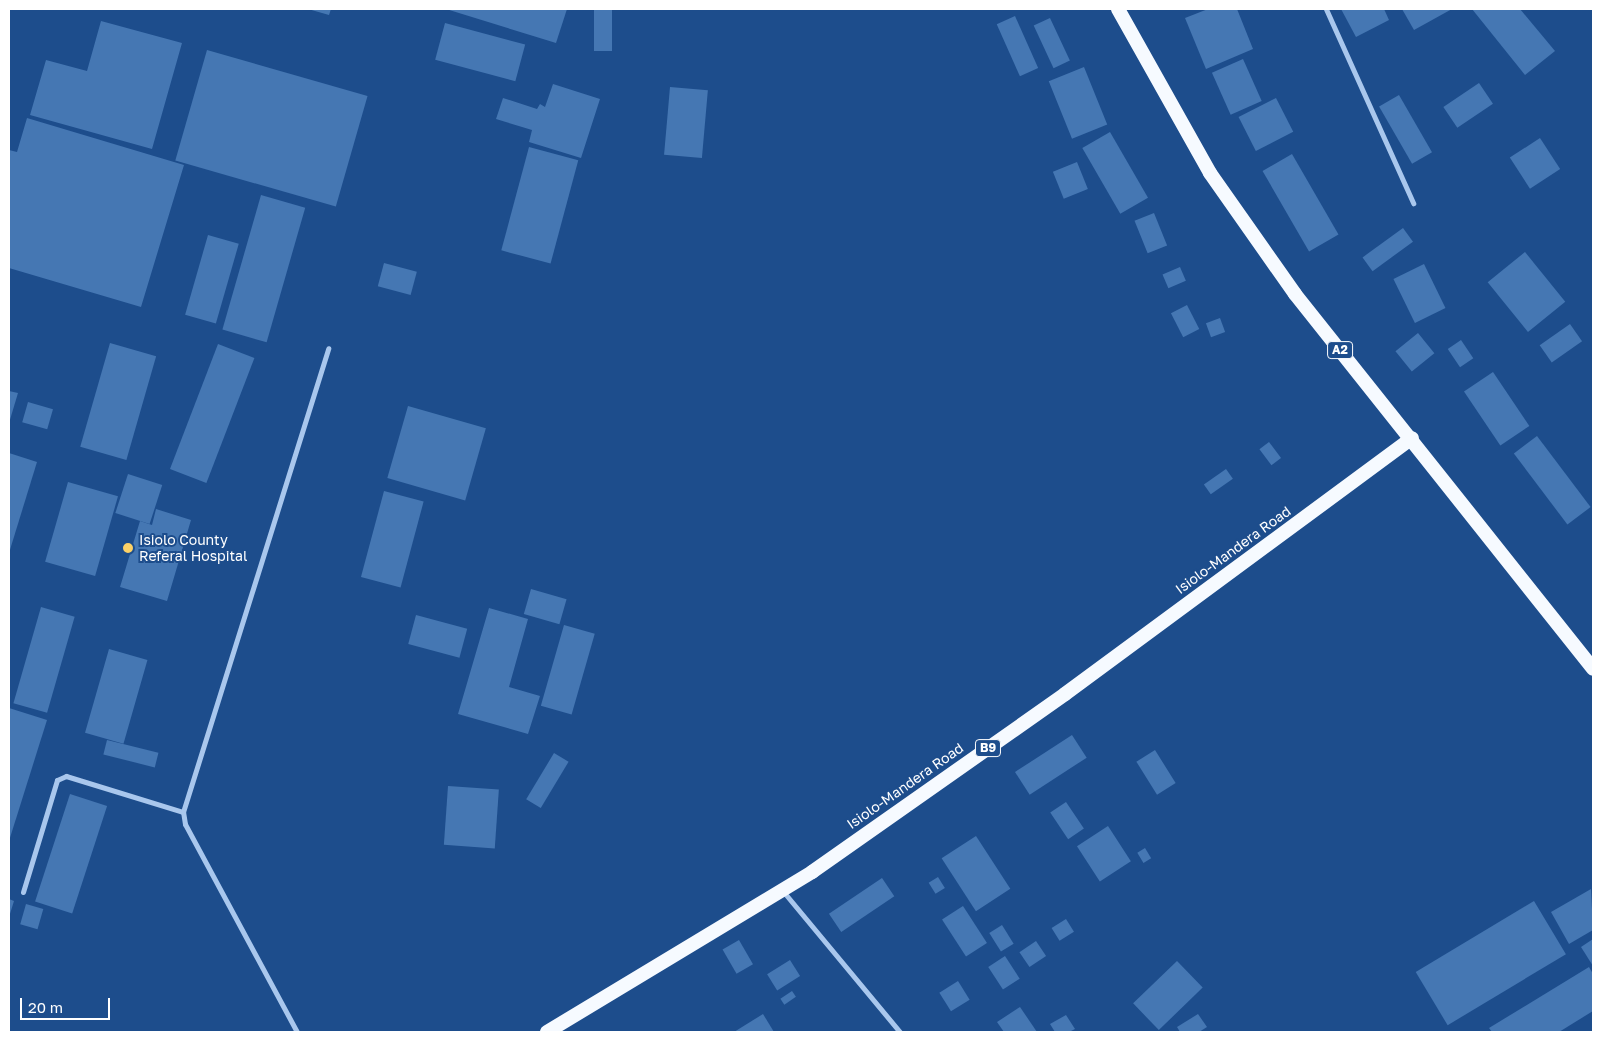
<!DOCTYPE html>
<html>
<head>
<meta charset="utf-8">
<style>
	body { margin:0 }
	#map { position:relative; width:1602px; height:1041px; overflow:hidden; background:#1d4d8c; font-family:"Golos Text",sans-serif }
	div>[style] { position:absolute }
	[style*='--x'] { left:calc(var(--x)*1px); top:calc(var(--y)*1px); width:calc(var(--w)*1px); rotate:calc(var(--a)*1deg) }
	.building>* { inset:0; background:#4577b3; transform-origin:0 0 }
	.minor>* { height:5px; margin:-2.5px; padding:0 2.5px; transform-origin:2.5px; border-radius:2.5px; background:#a9c7ed }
	.trunk>* { height:14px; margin:-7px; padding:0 7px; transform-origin:7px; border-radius:7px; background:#f6faff }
	.dots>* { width:14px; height:14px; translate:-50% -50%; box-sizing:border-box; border:2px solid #1d4d8c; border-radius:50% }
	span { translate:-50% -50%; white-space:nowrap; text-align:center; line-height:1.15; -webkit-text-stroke:4px #1d4d8c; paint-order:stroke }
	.shield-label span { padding:1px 4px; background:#1d4d8c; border:1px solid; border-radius:4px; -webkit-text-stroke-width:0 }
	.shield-label { font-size:12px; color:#fff; font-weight:700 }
	.poi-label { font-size:14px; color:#fff }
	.left { translate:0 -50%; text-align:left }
	.street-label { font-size:14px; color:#fff }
	.frame { position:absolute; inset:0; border:10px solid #fff; pointer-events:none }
	.scale { position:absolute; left:20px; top:998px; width:90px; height:22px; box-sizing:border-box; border:2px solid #fff; border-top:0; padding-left:6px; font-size:15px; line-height:18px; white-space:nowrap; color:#fff; -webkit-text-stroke:4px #1d4d8c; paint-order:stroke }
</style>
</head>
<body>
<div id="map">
	<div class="building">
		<i style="clip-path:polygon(308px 9px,331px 9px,329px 15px)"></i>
		<i style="clip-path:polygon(446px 9px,567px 9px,556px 43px)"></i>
		<i style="left:594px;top:9px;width:18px;height:42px"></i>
		<i style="clip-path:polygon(1208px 9px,1237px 9px,1253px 49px,1206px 69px,1185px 18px)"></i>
		<i style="clip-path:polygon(1341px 9px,1384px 9px,1389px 20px,1356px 37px)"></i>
		<i style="clip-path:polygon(1402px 9px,1452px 9px,1414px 30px)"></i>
		<i style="clip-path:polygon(1472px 9px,1520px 9px,1555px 51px,1525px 75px)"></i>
		<i style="left:1015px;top:16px;width:57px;height:20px;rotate:66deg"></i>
		<i style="left:1050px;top:18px;width:47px;height:18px;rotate:65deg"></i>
		<i style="clip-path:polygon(101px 21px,182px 43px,152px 149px,30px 115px,46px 60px,87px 71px)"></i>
		<i style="left:445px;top:23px;width:83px;height:38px;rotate:15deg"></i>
		<i style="left:207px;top:50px;width:167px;height:115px;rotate:16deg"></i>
		<i style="left:1243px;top:59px;width:46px;height:34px;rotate:66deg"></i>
		<i style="left:1084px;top:67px;width:62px;height:38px;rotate:68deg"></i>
		<i style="left:1479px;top:83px;width:25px;height:43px;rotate:56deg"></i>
		<i style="clip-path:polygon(553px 84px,600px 99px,581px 158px,529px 142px,532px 130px,496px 119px,503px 98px,537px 109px,540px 104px,545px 107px)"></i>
		<i style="left:670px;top:87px;width:38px;height:68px;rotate:5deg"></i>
		<i style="left:1399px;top:95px;width:66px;height:23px;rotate:60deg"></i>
		<i style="left:1276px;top:98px;width:38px;height:42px;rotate:63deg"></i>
		<i style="clip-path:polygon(27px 118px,184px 165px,141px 307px,9px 268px,9px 150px,17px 152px)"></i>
		<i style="left:1110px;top:132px;width:76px;height:32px;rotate:60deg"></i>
		<i style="left:1540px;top:138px;width:37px;height:36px;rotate:57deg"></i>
		<i style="left:529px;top:147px;width:51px;height:107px;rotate:15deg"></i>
		<i style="left:1292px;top:154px;width:93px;height:34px;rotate:60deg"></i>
		<i style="left:1077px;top:162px;width:29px;height:26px;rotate:68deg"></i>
		<i style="left:261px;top:195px;width:46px;height:140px;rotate:16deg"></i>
		<i style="left:1154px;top:213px;width:35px;height:21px;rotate:68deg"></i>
		<i style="left:1403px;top:228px;width:17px;height:50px;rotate:54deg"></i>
		<i style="left:208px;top:235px;width:32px;height:83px;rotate:16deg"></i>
		<i style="left:1525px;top:252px;width:64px;height:48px;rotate:51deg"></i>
		<i style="left:384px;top:263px;width:34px;height:24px;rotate:15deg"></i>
		<i style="left:1424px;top:264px;width:49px;height:34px;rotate:64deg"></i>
		<i style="left:1180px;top:267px;width:15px;height:19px;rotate:67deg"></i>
		<i style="left:1187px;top:305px;width:27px;height:18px;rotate:63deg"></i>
		<i style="left:1220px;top:318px;width:15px;height:15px;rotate:70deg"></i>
		<i style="left:1570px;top:324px;width:21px;height:37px;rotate:55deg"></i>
		<i style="left:1418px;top:333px;width:26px;height:29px;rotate:51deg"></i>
		<i style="left:1461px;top:340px;width:22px;height:16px;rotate:56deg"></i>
		<i style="left:110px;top:343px;width:48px;height:108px;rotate:16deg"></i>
		<i style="left:218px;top:344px;width:39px;height:134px;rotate:21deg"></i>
		<i style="left:1493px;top:372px;width:65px;height:35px;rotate:56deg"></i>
		<i style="clip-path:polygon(9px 391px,18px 393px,9px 423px)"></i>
		<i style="left:28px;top:402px;width:26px;height:21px;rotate:16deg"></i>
		<i style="left:408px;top:406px;width:81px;height:75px;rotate:16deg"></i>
		<i style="left:1537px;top:436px;width:89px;height:29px;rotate:53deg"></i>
		<i style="left:1269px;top:442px;width:20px;height:12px;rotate:53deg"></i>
		<i style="clip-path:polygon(9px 453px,37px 462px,9px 553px)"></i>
		<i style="left:1226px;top:469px;width:12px;height:27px;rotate:55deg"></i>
		<i style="left:128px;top:474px;width:36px;height:41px;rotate:18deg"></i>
		<i style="left:68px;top:482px;width:52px;height:83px;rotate:16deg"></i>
		<i style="left:384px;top:491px;width:41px;height:89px;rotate:15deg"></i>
		<i style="clip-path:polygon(156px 509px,191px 520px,167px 601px,120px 587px,140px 521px,152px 525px)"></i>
		<i style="left:531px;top:589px;width:37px;height:26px;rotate:16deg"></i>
		<i style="left:41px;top:607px;width:35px;height:100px;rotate:16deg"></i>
		<i style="clip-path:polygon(489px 608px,528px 619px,509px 687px,540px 696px,528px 734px,458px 714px)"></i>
		<i style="left:416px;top:615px;width:53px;height:30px;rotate:15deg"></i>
		<i style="left:564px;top:625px;width:32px;height:84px;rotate:16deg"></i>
		<i style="left:109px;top:649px;width:40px;height:87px;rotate:16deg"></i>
		<i style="clip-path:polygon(9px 708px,47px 720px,9px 841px)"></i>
		<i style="left:1072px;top:735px;width:27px;height:68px;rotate:57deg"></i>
		<i style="left:107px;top:740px;width:53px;height:15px;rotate:14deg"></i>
		<i style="left:1155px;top:750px;width:39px;height:22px;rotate:58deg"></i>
		<i style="left:554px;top:753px;width:17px;height:54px;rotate:31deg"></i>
		<i style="left:448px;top:786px;width:51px;height:59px;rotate:4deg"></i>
		<i style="left:70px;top:794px;width:39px;height:113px;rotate:18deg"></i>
		<i style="left:1066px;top:802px;width:32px;height:19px;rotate:56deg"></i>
		<i style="left:1108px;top:826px;width:42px;height:37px;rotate:57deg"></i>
		<i style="left:976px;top:836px;width:63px;height:41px;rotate:57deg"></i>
		<i style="left:1145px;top:848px;width:12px;height:9px;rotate:59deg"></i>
		<i style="left:938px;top:877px;width:13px;height:11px;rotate:58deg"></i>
		<i style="left:882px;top:878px;width:22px;height:64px;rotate:56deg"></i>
		<i style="clip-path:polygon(1591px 889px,1593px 930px,1569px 944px,1551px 912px)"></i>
		<i style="clip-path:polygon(9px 899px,14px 901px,9px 917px)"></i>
		<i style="left:1534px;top:901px;width:62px;height:138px;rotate:59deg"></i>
		<i style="left:26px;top:904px;width:18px;height:21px;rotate:16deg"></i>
		<i style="left:963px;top:906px;width:44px;height:25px;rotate:57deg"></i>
		<i style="left:1066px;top:919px;width:15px;height:17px;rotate:58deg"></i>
		<i style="left:1002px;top:925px;width:22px;height:15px;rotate:58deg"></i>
		<i style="clip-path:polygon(1593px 939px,1593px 966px,1581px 947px)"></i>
		<i style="left:739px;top:940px;width:28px;height:19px;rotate:60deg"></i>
		<i style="left:1036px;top:941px;width:18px;height:20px;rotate:56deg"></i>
		<i style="left:1005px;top:956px;width:27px;height:20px;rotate:57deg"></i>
		<i style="left:790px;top:960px;width:19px;height:27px;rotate:58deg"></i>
		<i style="left:1177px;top:961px;width:37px;height:61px;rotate:46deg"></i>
		<i style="clip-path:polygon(1589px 967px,1593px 974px,1593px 1011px,1559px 1032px,1492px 1032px,1489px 1028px)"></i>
		<i style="left:958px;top:981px;width:22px;height:22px;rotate:58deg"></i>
		<i style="left:792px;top:991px;width:7px;height:14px;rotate:56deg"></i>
		<i style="clip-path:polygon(1020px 1007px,1037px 1032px,1004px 1032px,997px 1022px)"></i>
		<i style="clip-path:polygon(763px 1014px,774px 1032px,734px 1032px)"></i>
		<i style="clip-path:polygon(1198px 1014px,1207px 1027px,1199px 1032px,1180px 1032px,1177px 1027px)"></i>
		<i style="clip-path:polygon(1066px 1015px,1075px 1029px,1069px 1032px,1055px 1032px,1050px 1024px)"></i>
	</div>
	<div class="minor">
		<i style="--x:1326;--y:9;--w:213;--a:65.8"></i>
		<i style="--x:782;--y:890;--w:185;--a:50.3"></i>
		<i style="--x:23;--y:892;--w:117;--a:-73.1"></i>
		<i style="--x:57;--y:780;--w:10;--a:-24"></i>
		<i style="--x:66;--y:776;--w:122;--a:17.1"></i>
		<i style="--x:297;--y:1032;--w:236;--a:-118.3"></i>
		<i style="--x:185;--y:824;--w:12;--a:-99"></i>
		<i style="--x:183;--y:812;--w:486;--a:-72.6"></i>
	</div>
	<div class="trunk">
		<i style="--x:1118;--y:9;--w:188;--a:60.7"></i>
		<i style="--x:1210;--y:173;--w:148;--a:54.9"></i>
		<i style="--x:1295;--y:294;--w:479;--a:51.5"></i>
		<i style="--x:547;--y:1032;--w:310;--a:-31.1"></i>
		<i style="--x:812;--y:872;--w:309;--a:-35.1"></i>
		<i style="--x:1065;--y:694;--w:431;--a:-36.4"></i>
	</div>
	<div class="dots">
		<i style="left:128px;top:548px;background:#fcd167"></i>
	</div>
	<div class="shield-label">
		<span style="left:1340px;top:350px">A2</span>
		<span style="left:988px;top:748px">B9</span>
	</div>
	<div class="poi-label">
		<span class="left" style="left:139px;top:548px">Isiolo County<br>Referal Hospital</span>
	</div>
	<div class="street-label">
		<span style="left:1233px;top:550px;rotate:-36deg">Isiolo-Mandera Road</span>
		<span style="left:905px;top:786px;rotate:-35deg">Isiolo-Mandera Road</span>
	</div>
	<div class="frame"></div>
	<div class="scale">20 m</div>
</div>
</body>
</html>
